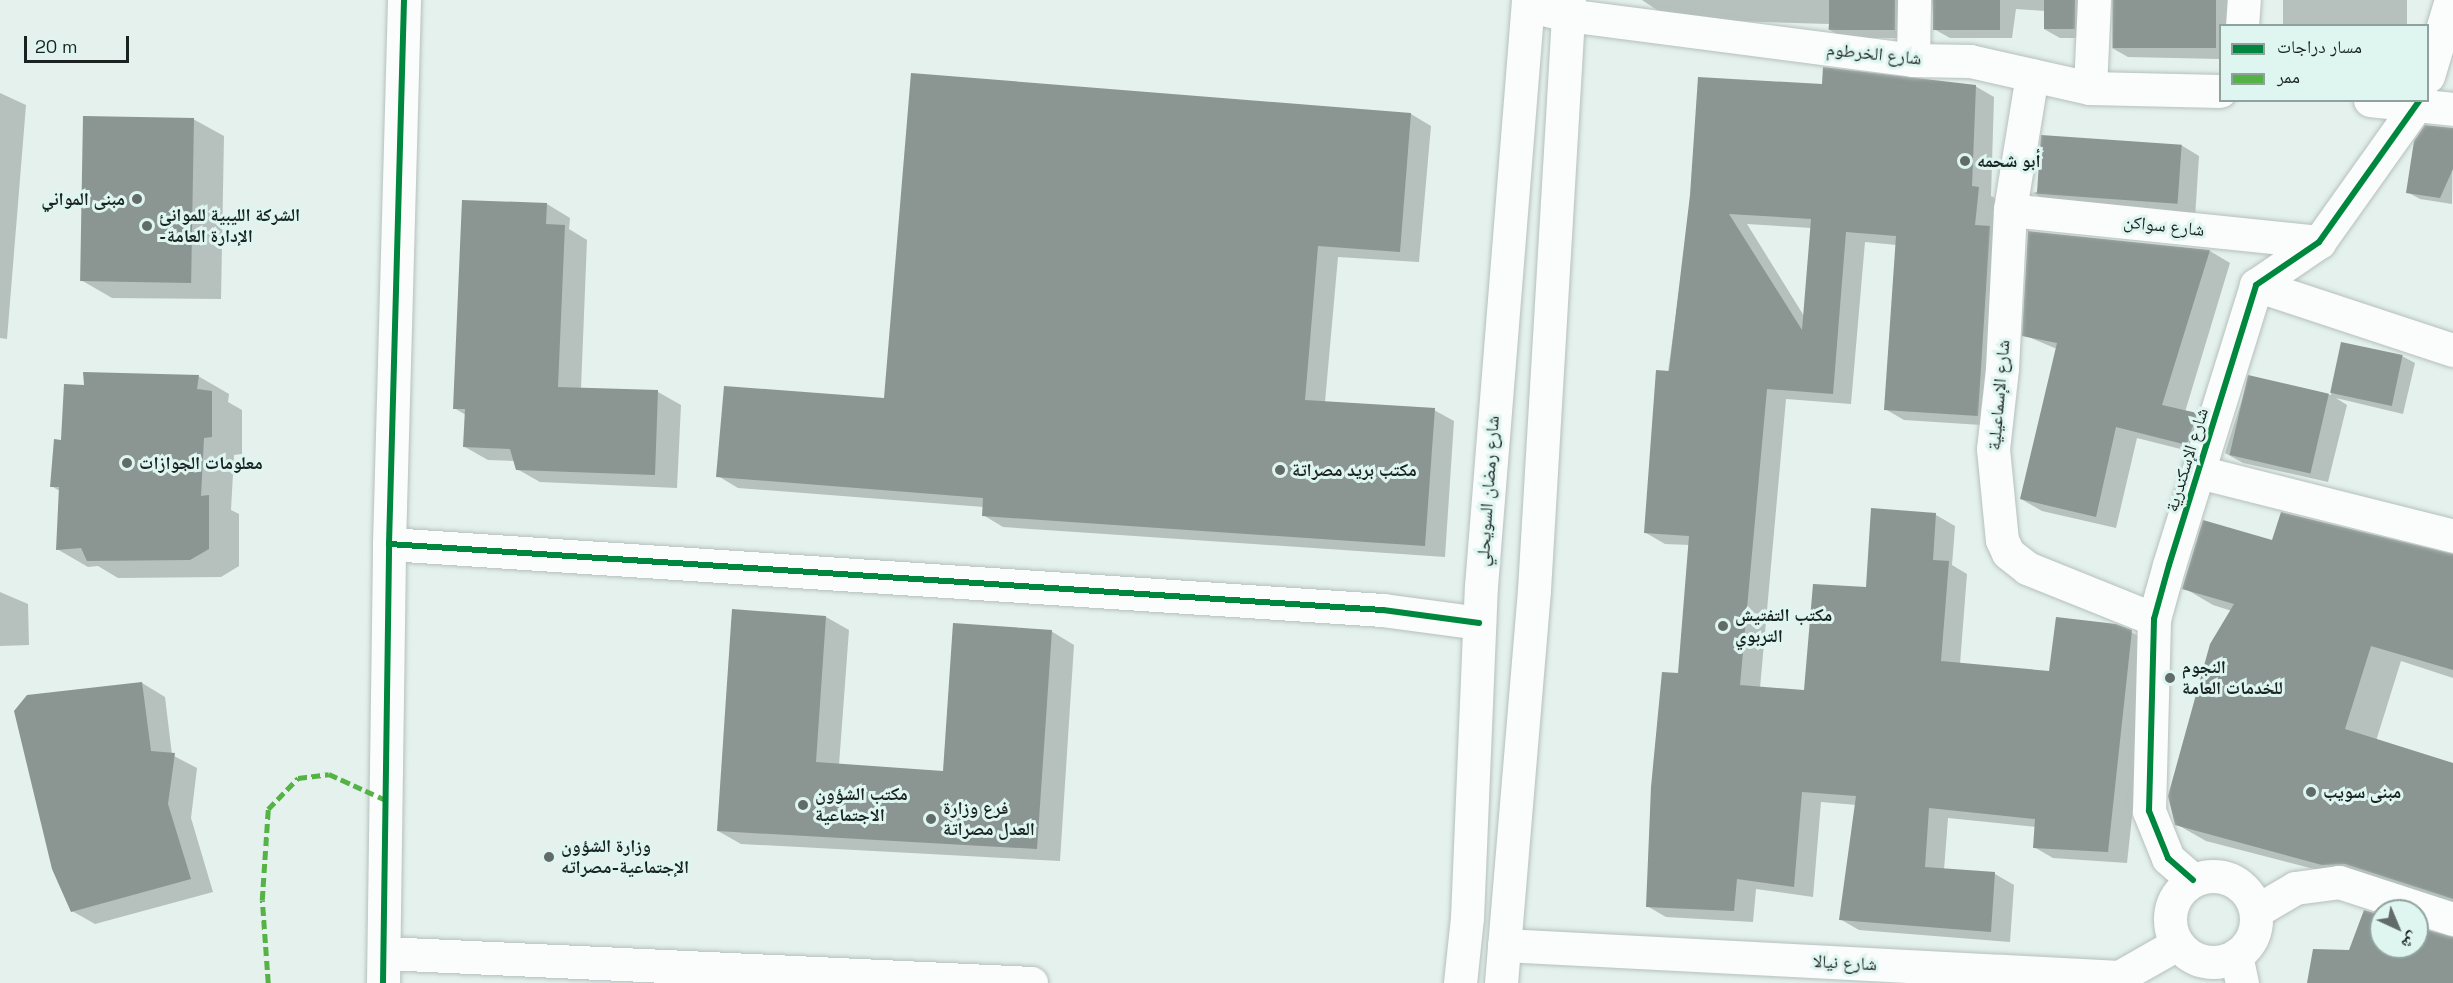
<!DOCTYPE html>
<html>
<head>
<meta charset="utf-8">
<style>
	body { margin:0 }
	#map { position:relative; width:2453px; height:983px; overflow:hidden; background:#e4f1ed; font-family:"Space Grotesk","Noto Naskh Arabic",sans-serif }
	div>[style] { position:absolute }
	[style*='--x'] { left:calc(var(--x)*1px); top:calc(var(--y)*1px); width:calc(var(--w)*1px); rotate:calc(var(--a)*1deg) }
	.shadow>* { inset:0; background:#0003; transform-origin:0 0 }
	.building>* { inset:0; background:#8b9592; transform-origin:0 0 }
	.roads { filter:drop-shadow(0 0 2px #b6c0bd) drop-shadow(0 0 2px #b6c0bd) }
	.minor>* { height:33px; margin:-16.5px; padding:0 16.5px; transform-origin:16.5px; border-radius:16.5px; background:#fbfdfc }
	.minor>.ring { margin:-16.5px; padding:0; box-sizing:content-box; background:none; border:33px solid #fbfdfc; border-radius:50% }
	.primary>* { height:33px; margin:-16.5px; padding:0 16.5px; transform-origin:16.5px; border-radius:16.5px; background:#fbfdfc }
	.quiet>* { height:4.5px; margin-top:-2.25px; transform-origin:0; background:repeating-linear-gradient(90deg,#55b245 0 9px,transparent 0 13.5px) }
	.cycleway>* { height:6px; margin:-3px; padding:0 3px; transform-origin:3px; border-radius:3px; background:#00873e }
	.dots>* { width:16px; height:16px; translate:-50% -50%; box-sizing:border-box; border:3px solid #dff6f0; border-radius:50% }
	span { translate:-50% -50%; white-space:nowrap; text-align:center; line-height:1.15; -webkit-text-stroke:6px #dff6f0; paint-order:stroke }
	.street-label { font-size:18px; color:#1a2321 }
	.poi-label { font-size:18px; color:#1a2321; font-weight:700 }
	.left { translate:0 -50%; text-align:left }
	.right { translate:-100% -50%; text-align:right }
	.legend { position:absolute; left:2219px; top:24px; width:210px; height:78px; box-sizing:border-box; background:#dff6f0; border:2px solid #90a29d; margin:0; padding:8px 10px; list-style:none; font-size:18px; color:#1a2321 }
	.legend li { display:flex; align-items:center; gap:12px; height:30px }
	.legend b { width:30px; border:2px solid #90a29d }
	.north { position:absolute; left:2369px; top:899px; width:60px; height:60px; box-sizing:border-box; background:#dff6f0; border:2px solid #90a29d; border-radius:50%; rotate:136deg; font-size:16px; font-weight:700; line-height:24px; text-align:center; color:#1a2321 }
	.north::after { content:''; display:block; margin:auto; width:21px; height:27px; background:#616b68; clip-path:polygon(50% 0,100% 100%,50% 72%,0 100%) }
	.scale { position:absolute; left:24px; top:36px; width:105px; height:27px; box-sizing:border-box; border:3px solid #1a2321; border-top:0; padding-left:8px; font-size:18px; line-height:21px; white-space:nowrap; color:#1a2321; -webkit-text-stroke:4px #dff6f0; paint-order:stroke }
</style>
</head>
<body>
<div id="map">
	<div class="shadow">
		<i style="clip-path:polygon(1642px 0,1914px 0,1911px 38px,1844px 38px,1828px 29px,1829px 24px,1732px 21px,1660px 12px)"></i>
		<i style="clip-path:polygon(1932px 0,2094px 0,2090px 38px,2060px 38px,2044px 29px,2045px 11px,2016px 9px,2012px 38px,1950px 38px,1934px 29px)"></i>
		<i style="clip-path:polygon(2112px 0,2232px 0,2231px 26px,2220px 26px,2220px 59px,2128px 57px,2112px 48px)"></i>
		<i style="left:2283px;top:0;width:124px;height:26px"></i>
		<i style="clip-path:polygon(912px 75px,1411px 114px,1431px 126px,1419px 262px,1338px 257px,1325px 402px,1434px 410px,1454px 421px,1445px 557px,1003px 527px,983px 515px,984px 507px,738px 488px,718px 476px,885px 399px)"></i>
		<i style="clip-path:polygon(evenodd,1823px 86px,1975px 86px,1994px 97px,1991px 196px,1998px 200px,1997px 426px,1904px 420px,1885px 409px,1897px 245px,1865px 242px,1851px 404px,1786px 399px,1760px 688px,1806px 692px,1867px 589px,1873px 510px,1936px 515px,1955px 526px,1952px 565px,1967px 574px,1960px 664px,2051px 672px,2131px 632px,2151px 643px,2127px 863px,2053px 858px,2034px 847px,2036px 827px,1948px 818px,1944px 870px,1995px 874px,2014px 885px,2010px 942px,1859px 930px,1840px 919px,1857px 805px,1821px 802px,1813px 897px,1756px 889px,1753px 922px,1666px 917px,1647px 906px,1679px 675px,1690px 545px,1665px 544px,1646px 533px,1692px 196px,1823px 86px,1747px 224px,1812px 228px,1804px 316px,1747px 224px)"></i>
		<i style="clip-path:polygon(0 93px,26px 105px,7px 339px,0 338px)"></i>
		<i style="clip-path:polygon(193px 119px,224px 136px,221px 299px,112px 298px,81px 280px)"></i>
		<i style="clip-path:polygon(2453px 130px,2452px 204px,2420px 199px,2407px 192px)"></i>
		<i style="clip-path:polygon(2181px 145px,2199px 156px,2195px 218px,2051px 203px,2033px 193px)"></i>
		<i style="clip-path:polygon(547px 204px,570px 218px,569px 229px,587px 240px,581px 389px,658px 392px,681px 405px,677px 488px,540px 482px,517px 469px,515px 461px,488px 460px,465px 447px,466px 415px,454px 408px)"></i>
		<i style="clip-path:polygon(2210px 251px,2230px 263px,2185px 412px,2217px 426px,2208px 456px,2137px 438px,2116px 528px,2042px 511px,2021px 499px,2057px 349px,2024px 335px)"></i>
		<i style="clip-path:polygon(2342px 343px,2402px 356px,2415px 363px,2403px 414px,2336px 398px,2347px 405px,2328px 482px,2243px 463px,2225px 453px,2249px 377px,2331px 395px)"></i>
		<i style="clip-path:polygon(198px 376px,229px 394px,228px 402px,242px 410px,242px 454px,234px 455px,231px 510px,239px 514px,239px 566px,221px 577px,118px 578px,98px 566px,88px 567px,57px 549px,60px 491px,51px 486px,63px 442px,86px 386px)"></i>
		<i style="clip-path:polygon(2274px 542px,2453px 554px,2453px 678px,2401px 661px,2376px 741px,2453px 765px,2453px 905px,2206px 841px,2176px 824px,2232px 611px,2213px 605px,2184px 588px)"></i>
		<i style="clip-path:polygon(0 592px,28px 604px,29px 645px,0 646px)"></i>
		<i style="clip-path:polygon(826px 617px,849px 630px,839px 765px,944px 772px,1051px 631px,1074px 645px,1060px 861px,741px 844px,718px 831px)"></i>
		<i style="clip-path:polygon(142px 683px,165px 697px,172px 755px,197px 768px,191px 818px,213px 892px,95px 924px,72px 911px)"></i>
	</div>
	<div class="building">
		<i style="left:1829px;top:0;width:66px;height:30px"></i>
		<i style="left:1933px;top:0;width:67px;height:30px"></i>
		<i style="left:2044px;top:0;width:31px;height:29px"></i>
		<i style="left:2113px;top:0;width:103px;height:48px"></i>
		<i style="clip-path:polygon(evenodd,1823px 67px,1976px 85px,1972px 186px,1979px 187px,1975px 225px,1990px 226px,1978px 416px,1884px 410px,1896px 236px,1846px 232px,1833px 394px,1767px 389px,1740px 685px,1804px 690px,1813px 584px,1866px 587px,1871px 508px,1936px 513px,1933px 560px,1949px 561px,1941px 661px,2049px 671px,2056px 617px,2116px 624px,2132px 630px,2108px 852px,2033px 848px,2035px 819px,1929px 808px,1925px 867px,1995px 872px,1991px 932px,1839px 920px,1856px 796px,1802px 792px,1794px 887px,1737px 879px,1734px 911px,1646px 907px,1651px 787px,1662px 672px,1678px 673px,1689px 536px,1644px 533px,1656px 370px,1669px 371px,1690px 195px,1698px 77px,1822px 84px,1823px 67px,1729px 214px,1811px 219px,1802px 330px,1729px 214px)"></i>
		<i style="clip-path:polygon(911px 73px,1411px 113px,1400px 252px,1318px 246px,1305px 400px,1435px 408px,1425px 546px,982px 516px,983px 498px,716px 477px,724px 386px,884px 398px)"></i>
		<i style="left:83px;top:116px;width:111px;height:165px;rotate:1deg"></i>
		<i style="clip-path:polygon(2425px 125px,2453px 128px,2453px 169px,2440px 198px,2406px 193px,2414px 141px)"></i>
		<i style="left:2041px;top:135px;width:141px;height:59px;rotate:4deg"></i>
		<i style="clip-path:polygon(462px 200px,547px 203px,546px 224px,565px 225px,558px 387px,658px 390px,655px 475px,516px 470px,510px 449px,463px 447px,465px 409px,453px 409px)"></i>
		<i style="clip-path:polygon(2028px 231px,2210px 250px,2162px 405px,2197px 413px,2187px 445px,2116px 427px,2096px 517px,2020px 499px,2057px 343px,2022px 336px)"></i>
		<i style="left:2341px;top:342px;width:63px;height:52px;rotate:12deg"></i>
		<i style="clip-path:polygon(83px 372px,199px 375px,197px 389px,212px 391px,212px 437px,204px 438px,201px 496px,209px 495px,209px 549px,190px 560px,87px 561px,81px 548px,56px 550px,59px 487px,50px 487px,54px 439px,61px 440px,64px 384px,84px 385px)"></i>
		<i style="left:2248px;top:375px;width:83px;height:82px;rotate:13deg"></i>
		<i style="clip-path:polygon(2281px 512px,2453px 554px,2453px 670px,2371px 646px,2345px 729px,2453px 763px,2453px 899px,2345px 864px,2322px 865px,2175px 825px,2168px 796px,2210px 644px,2234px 604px,2182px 589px,2203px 520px,2272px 540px)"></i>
		<i style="clip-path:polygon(732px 609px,826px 616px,816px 762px,943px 771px,953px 623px,1052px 630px,1037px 849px,717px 831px)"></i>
		<i style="clip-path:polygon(142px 682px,151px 751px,175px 753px,168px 804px,191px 879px,71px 912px,52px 869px,14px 711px,27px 695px)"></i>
		<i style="clip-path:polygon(2364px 910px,2381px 915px,2381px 947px,2417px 947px,2417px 927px,2453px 937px,2453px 983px,2307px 983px,2313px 949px,2349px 950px)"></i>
	</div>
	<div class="roads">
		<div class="minor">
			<i style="--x:1528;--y:5;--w:40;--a:14.4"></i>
			<i style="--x:1567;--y:15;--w:349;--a:7.4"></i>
			<i style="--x:1913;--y:60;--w:57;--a:1"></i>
			<i style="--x:1970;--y:61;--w:123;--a:12.7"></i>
			<i style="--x:2090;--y:88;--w:130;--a:1.3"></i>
			<i style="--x:2242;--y:26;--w:26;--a:-86"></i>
			<i style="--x:1913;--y:60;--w:60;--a:-89"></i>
			<i style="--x:2032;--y:75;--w:137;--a:99.3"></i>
			<i style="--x:2010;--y:210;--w:159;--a:92.9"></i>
			<i style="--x:2002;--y:369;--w:81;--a:96.4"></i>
			<i style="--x:1993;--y:449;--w:91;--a:84.4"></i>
			<i style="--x:2002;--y:540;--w:14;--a:65"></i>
			<i style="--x:2008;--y:553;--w:24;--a:38"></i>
			<i style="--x:2027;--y:568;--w:137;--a:21.9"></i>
			<i style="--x:2428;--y:76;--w:79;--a:-73.2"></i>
			<i style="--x:2090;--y:88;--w:88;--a:-87.4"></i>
			<i style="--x:2370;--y:100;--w:83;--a:6.2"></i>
			<i style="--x:2010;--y:210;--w:311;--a:5.9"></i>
			<i style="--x:2256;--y:285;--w:207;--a:18.3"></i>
			<i style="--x:2199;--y:472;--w:262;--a:14.1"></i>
			<i style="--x:389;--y:544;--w:996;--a:3.8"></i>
			<i style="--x:1383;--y:610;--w:97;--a:7.7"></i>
			<i class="ring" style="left:2170px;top:876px;width:53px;height:53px"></i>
			<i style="--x:2193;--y:880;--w:33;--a:-139"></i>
			<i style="--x:2168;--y:858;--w:51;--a:-112"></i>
			<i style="--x:2149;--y:811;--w:192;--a:-88.5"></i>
			<i style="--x:2154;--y:619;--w:56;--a:-74.5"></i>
			<i style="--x:2169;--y:565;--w:293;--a:-72.7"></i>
			<i style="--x:2256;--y:285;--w:76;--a:-34.3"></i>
			<i style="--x:2319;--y:242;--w:174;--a:-54.6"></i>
			<i style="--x:2256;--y:911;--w:45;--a:-30.5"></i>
			<i style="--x:2295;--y:888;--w:44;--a:-7.8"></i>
			<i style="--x:2339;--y:882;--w:120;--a:18"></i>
			<i style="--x:1504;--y:945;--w:616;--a:2.98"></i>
			<i style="--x:2119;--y:977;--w:67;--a:-29.6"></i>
			<i style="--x:384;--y:953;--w:648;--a:2.65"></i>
			<i style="--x:2236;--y:955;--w:29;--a:78"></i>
			<i style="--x:383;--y:983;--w:439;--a:-89.2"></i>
			<i style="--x:389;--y:544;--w:544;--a:-88.42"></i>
		</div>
		<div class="primary">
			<i style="--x:1460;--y:983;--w:65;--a:-83.9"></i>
			<i style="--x:1467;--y:918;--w:332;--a:-87.6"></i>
			<i style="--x:1481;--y:586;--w:588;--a:-85.41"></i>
			<i style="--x:1501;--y:983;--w:394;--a:-85.2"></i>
			<i style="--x:1534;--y:590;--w:591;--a:-86.61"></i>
		</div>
	</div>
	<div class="quiet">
		<i style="--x:268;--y:983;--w:83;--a:-94.1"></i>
		<i style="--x:262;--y:900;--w:91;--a:-86.2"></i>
		<i style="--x:268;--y:809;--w:43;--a:-45.9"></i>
		<i style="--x:298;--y:778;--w:31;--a:-7"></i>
		<i style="--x:329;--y:774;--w:65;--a:24.6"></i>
	</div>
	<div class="cycleway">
		<i style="--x:389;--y:544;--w:996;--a:3.8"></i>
		<i style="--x:1383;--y:610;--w:97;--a:7.7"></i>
		<i style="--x:2193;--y:880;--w:33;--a:-139"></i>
		<i style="--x:2168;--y:858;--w:51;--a:-112"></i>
		<i style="--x:2149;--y:811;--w:192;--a:-88.5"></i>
		<i style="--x:2154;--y:619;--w:56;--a:-74.5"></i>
		<i style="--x:2169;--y:565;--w:293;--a:-72.7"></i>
		<i style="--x:2256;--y:285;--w:76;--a:-34.3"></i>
		<i style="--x:2319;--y:242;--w:174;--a:-54.6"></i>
		<i style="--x:383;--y:983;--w:439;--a:-89.2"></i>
		<i style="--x:389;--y:544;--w:544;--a:-88.42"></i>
	</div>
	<div class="dots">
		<i style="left:1965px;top:161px;background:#616b68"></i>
		<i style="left:137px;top:199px;background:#616b68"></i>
		<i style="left:147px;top:226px;background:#616b68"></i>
		<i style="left:127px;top:463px;background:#616b68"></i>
		<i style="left:1280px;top:470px;background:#616b68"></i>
		<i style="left:1723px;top:626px;background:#616b68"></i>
		<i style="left:2170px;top:678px;background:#616b68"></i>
		<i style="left:2311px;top:792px;background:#616b68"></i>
		<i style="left:803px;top:805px;background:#616b68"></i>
		<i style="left:931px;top:819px;background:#616b68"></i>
		<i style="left:549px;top:857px;background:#616b68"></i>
	</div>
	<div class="street-label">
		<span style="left:1874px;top:54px;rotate:6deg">شارع الخرطوم</span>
		<span style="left:2164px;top:226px;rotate:6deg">شارع سواكن</span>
		<span style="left:1999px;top:395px;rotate:-85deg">شارع الإسماعيلية</span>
		<span style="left:2187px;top:460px;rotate:-73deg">شارع الإسكندرية</span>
		<span style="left:1488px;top:491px;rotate:-86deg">شارع رمضان السويحلي</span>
		<span style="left:1845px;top:963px;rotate:3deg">شارع نيالا</span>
	</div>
	<div class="poi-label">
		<span class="left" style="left:1977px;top:161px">أبو شحمه</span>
		<span class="right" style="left:125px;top:199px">مبنى المواني</span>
		<span class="left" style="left:159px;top:226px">الشركة الليبية للموانئ<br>-الإدارة العامة</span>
		<span class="left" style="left:139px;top:463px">معلومات الجوازات</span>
		<span class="left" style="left:1292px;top:470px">مكتب بريد مصراتة</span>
		<span class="left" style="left:1735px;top:626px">مكتب التفتيش<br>التربوي</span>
		<span class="left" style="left:2182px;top:678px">النجوم<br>للخدمات العامة</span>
		<span class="left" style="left:2323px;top:792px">مبنى سويب</span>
		<span class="left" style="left:815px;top:805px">مكتب الشؤون<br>الاجتماعية</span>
		<span class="left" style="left:943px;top:819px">فرع وزارة<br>العدل مصراتة</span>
		<span class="left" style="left:561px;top:857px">وزارة الشؤون<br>الإجتماعية-مصراته</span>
	</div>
	<ul class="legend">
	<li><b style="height:8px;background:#00873e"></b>مسار دراجات</li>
	<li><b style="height:8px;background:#55b245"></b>ممر</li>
	</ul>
	<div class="north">ش</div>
	<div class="scale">20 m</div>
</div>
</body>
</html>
